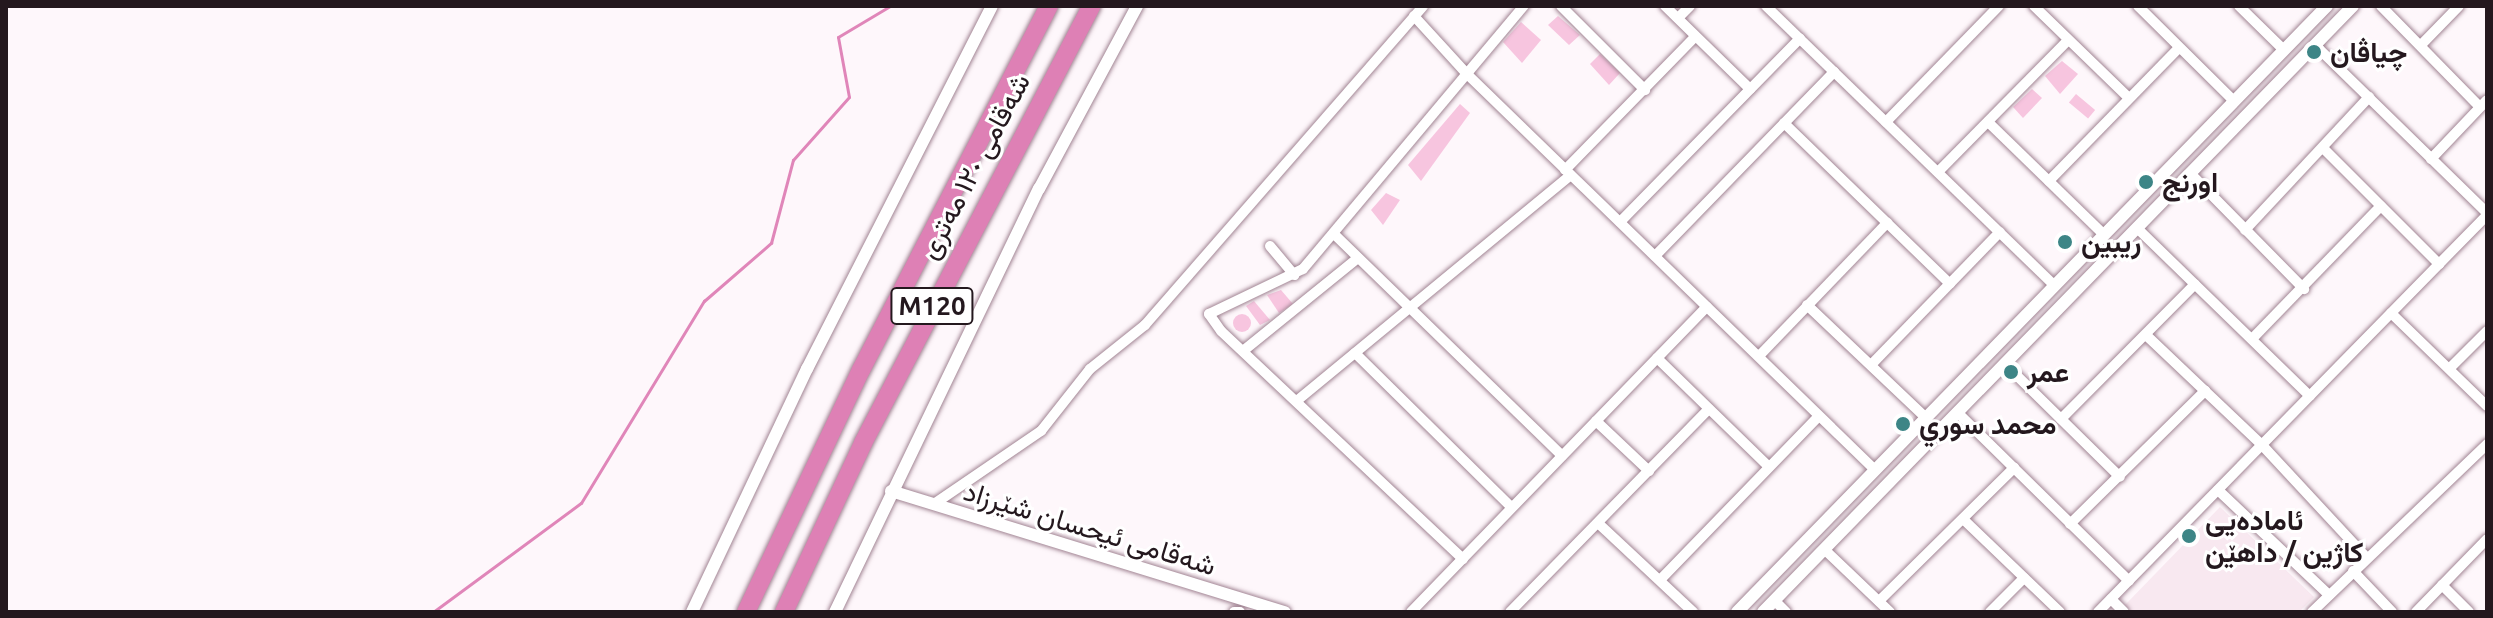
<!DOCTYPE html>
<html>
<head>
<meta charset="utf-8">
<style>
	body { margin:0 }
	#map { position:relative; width:2493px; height:618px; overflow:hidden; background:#fef7fb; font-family:Ubuntu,Vazirmatn,sans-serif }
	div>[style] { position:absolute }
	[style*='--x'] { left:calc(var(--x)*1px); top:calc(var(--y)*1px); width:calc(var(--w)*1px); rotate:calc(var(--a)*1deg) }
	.built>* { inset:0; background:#f8e8f0 }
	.green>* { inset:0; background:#f7c5df; transform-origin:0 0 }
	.round { border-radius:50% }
	.stream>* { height:3px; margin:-1.5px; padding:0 1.5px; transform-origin:1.5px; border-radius:1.5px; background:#e086b9 }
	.roads { filter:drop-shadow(0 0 2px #a18493) drop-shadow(0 0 2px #a18493) }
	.minor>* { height:10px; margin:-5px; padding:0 5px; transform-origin:5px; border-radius:5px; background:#fff }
	.tertiary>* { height:12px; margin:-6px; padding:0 6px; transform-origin:6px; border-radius:6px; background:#fff }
	.motorway>* { height:18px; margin:-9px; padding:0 9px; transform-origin:9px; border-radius:9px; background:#de80b5 }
	.dots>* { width:22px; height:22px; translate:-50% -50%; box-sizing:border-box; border:4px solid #fff; border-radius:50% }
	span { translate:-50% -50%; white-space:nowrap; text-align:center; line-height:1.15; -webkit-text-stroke:6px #fff; paint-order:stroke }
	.shield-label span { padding:2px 6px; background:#fff; border:2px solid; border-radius:6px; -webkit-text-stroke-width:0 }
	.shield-label { font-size:26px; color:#24181e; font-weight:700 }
	.poi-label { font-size:28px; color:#24181e; font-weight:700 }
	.left { translate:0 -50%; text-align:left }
	.street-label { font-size:28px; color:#24181e }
	.frame { position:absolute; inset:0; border:8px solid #24181e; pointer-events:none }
</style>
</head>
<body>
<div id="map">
	<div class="built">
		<i style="clip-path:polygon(2220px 507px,2314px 597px,2299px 612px,2132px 612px,2125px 605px)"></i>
	</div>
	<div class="green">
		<i style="clip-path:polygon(1558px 16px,1580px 35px,1569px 45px,1548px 25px)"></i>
		<i style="clip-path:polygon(1521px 22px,1541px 40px,1522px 63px,1503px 42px)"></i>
		<i style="clip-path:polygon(1600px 54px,1620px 73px,1609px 85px,1590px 64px)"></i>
		<i style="clip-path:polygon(2062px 61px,2078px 74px,2060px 94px,2045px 76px)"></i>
		<i style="clip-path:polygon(2032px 89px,2042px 98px,2023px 118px,2013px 107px)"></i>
		<i style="left:2076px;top:94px;width:25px;height:11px;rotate:40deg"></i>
		<i style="clip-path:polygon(1460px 104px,1470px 113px,1421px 181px,1408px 165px)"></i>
		<i style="clip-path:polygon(1386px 193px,1400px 200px,1383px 225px,1371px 210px)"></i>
		<i style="clip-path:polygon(1281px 290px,1293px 304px,1279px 313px,1267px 295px)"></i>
		<i style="clip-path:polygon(1254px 301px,1270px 320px,1260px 325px,1246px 306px)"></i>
		<i class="round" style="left:1233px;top:314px;width:18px;height:18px"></i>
	</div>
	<div class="stream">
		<i style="--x:433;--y:612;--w:184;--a:-36.4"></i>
		<i style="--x:581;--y:503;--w:237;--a:-58.7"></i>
		<i style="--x:704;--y:301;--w:89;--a:-40.9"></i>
		<i style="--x:771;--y:243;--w:86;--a:-75.2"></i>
		<i style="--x:793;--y:160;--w:84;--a:-48.4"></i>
		<i style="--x:849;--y:97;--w:61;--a:-100.4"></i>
		<i style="--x:838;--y:37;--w:61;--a:-30.8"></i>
	</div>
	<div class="roads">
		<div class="minor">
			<i style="--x:1561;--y:6;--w:119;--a:45"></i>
			<i style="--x:1665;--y:6;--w:119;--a:44.3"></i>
			<i style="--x:1766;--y:6;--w:402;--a:44.1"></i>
			<i style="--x:2034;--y:6;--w:132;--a:44.1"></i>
			<i style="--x:2138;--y:6;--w:135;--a:44.7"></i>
			<i style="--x:2239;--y:6;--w:63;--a:44.4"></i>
			<i style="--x:2381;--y:6;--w:141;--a:45.6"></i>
			<i style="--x:1414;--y:16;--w:79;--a:47.6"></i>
			<i style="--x:1467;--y:74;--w:569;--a:44.14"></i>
			<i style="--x:1678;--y:18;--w:17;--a:-45"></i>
			<i style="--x:2315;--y:45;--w:240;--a:44.3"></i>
			<i style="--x:2421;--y:45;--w:54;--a:-45.7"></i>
			<i style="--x:1886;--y:122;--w:162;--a:-45.8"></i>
			<i style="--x:1988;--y:122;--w:162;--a:44.2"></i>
			<i style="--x:1784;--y:123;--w:231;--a:44.1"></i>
			<i style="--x:2324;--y:149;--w:163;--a:45"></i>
			<i style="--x:2431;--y:159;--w:81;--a:-46.5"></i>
			<i style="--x:1565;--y:170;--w:186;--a:-45.7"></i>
			<i style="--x:1938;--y:172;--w:185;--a:-45.4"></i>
			<i style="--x:2190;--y:173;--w:163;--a:45.5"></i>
			<i style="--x:2049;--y:181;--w:186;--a:-45.7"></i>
			<i style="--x:1620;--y:222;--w:257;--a:-45.6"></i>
			<i style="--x:2137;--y:228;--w:241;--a:44.2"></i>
			<i style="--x:2245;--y:230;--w:182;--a:-47"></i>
			<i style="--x:1334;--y:234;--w:318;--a:44.2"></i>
			<i style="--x:1270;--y:246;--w:38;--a:50"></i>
			<i style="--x:1655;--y:256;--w:257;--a:-45.8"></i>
			<i style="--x:1807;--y:305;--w:164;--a:43.5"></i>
			<i style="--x:2391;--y:313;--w:134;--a:44.1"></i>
			<i style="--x:2146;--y:335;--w:160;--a:43.5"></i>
			<i style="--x:2262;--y:445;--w:154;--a:47.1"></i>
			<i style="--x:2252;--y:339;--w:185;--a:-45.9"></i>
			<i style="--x:1243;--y:351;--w:148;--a:-39"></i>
			<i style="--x:1355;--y:353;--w:219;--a:44.6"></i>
			<i style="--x:1759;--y:356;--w:185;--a:-46.1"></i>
			<i style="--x:1657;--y:358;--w:156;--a:44.2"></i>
			<i style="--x:2005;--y:364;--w:161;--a:44.5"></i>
			<i style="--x:1871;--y:365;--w:185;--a:-45.9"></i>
			<i style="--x:2450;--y:368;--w:52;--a:-45"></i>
			<i style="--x:1299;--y:399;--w:352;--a:-39.5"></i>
			<i style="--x:1957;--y:412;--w:241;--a:44.5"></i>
			<i style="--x:2061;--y:419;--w:190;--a:-45.2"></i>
			<i style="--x:1596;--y:421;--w:73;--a:43.3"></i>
			<i style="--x:2218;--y:490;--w:153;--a:43.4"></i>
			<i style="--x:934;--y:504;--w:130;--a:-34.3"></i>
			<i style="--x:1041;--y:431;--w:79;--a:-51.7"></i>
			<i style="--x:1090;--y:369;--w:70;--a:-38.7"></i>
			<i style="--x:1145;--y:325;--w:423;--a:-48.9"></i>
			<i style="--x:1963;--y:519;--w:134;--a:43.8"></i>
			<i style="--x:1598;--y:523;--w:130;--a:43.1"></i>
			<i style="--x:2070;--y:524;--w:190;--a:-44.6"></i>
			<i style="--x:1824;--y:549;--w:91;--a:43.7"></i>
			<i style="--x:1463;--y:559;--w:332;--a:-136.7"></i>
			<i style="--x:1221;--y:331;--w:21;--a:-125"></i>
			<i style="--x:1209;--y:314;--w:104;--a:-25.6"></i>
			<i style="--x:1303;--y:269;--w:344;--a:-50"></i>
			<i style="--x:2353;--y:571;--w:57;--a:46.4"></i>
			<i style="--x:1660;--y:580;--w:228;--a:-45.9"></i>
			<i style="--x:2442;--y:585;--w:38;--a:45"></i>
			<i style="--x:2111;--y:599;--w:18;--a:45"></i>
			<i style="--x:1774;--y:600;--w:17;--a:45"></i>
			<i style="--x:1879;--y:601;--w:190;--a:-44.6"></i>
			<i style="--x:1234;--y:612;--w:6;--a:0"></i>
			<i style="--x:1411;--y:612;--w:425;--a:-45.9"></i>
			<i style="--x:1510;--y:612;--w:284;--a:-45.6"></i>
			<i style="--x:1990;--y:612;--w:48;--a:-45"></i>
			<i style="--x:2098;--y:612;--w:556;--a:-45.58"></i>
			<i style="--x:2312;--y:612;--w:243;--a:-43.8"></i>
			<i style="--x:2416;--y:612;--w:102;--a:-45.8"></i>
		</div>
		<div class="tertiary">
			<i style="--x:891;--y:491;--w:412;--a:17.1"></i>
			<i style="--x:692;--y:612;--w:269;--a:-64.7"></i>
			<i style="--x:807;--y:369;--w:407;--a:-63"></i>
			<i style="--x:835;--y:612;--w:470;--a:-64.3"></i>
			<i style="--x:1039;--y:189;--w:208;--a:-61.8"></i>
			<i style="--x:1737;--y:612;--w:846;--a:-45.77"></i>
			<i style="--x:1763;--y:612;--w:846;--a:-45.77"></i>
		</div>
		<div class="motorway">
			<i style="--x:746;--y:612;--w:268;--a:-64.6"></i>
			<i style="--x:861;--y:370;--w:410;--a:-62.7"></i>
			<i style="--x:784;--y:612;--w:187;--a:-64.9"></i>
			<i style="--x:863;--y:443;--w:493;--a:-62.4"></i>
		</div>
	</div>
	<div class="dots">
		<i style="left:2314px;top:52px;background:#3d8586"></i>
		<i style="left:2146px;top:182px;background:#3d8586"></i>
		<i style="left:2065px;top:242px;background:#3d8586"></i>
		<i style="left:2011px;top:372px;background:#3d8586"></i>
		<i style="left:1903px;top:424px;background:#3d8586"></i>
		<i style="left:2189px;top:536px;background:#3d8586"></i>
	</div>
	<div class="shield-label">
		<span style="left:932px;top:306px">M120</span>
	</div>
	<div class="poi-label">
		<span class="left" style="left:2330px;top:52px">چياڤان</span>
		<span class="left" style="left:2162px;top:182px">اورنج</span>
		<span class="left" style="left:2081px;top:242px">ريبين</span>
		<span class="left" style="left:2027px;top:372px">عمر</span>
		<span class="left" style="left:1919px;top:424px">محمد سوري</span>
		<span class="left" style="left:2205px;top:536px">ئامادەيی<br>کاژين / داهێن</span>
	</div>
	<div class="street-label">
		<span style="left:974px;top:166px;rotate:-62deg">شەقامی ١٢٠ مەتری</span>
		<span style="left:1090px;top:528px;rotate:17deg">شەقامی ئیحسان شێرزاد</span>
	</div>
	<div class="frame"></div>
</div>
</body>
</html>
